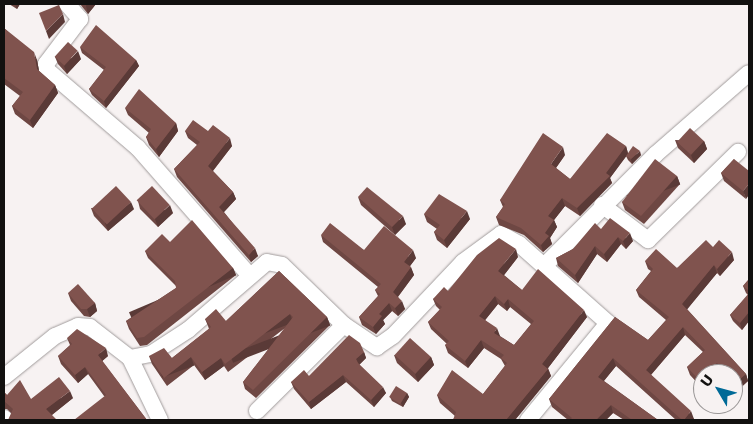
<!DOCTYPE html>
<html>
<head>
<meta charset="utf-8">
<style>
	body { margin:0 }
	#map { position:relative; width:753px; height:424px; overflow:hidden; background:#f7f2f2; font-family:"DejaVu Sans",sans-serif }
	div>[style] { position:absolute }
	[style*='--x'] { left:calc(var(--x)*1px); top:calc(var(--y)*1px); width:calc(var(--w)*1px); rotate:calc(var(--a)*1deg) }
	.roads { filter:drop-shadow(0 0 1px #a19c9c) drop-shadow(0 0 1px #a19c9c) }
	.minor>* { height:16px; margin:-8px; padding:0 8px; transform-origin:8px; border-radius:8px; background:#fff }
	.wall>* { inset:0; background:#6e4743 }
	.shaded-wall>* { inset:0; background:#5a3a37; transform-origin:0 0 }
	.building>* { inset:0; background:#80534e; transform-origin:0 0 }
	span { translate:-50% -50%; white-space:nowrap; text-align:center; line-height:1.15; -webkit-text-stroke:5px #f7f2f2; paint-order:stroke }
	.frame { position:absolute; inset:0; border:5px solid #121110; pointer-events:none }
	.north { position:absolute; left:693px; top:364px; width:50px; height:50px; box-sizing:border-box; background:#f7f2f2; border:1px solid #9b9898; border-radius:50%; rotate:307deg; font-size:14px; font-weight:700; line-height:20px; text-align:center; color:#121110 }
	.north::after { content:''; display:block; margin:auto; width:18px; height:22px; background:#006a97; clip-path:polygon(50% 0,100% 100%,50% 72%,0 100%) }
</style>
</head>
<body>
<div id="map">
	<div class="roads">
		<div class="minor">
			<i style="--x:67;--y:4;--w:20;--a:49"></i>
			<i style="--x:80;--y:19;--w:56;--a:127.1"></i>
			<i style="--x:46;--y:64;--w:6;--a:81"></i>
			<i style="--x:47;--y:70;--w:120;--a:40.6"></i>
			<i style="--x:138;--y:148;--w:170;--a:48.8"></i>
			<i style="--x:602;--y:205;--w:58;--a:37.3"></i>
			<i style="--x:648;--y:240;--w:126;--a:-44.4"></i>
			<i style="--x:544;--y:266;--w:158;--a:-45"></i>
			<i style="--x:656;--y:154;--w:123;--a:-41.1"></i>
			<i style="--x:130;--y:358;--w:69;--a:64.2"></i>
			<i style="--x:4;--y:377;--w:65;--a:-38.8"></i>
			<i style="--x:55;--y:336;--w:25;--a:-23"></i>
			<i style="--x:78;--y:326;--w:12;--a:5"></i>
			<i style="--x:90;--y:327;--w:51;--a:37.8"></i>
			<i style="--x:130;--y:358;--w:21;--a:-11"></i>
			<i style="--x:151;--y:354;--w:44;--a:-33"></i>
			<i style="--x:188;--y:330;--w:104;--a:-40.7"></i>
			<i style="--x:267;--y:262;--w:15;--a:11"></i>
			<i style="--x:282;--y:265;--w:86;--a:44.1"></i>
			<i style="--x:344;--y:325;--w:40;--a:34"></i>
			<i style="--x:377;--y:347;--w:19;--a:-35"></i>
			<i style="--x:393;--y:336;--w:102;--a:-46.6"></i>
			<i style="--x:463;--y:262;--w:47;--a:-36.4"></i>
			<i style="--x:501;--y:234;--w:21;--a:29"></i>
			<i style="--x:519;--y:244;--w:119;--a:41.6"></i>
			<i style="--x:608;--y:323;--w:126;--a:129.5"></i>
			<i style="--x:257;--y:411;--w:122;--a:-44.7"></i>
			<i style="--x:4;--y:418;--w:3;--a:45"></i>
		</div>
	</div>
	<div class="wall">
		<i style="clip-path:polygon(9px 4px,20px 4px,17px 9px)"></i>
		<i style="clip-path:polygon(80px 4px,96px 4px,88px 14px)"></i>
		<i style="clip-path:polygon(4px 28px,37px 60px,39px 71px,55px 85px,58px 93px,33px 128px,15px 114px,12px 106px,20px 96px,4px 84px)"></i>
		<i style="clip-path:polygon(80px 47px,136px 60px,139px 66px,106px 108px,92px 95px,89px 89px,104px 70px,82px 53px)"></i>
		<i style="clip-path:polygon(55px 57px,81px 59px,67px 74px,58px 64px)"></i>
		<i style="clip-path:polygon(125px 108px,176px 123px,178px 131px,159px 157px,149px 145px,146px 137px,149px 133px,128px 115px)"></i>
		<i style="clip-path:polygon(185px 131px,208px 131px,232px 146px,213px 171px,233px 192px,236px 199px,224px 212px,258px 256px,251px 262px,177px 177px,174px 169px,197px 145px,188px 138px)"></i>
		<i style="clip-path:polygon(675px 140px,704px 141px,707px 149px,694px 163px,678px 148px)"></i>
		<i style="clip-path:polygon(626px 146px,628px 153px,641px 155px,632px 164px,628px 160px,626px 156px,610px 178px,612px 183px,580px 216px,565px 206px,554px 220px,557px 227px,550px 238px,552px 244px,543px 252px,524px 235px,499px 225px,496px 217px,503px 207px,500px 200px,565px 155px,556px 168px,570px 179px)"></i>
		<i style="clip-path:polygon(734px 159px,746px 199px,724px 181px,721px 173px)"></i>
		<i style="clip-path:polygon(677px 176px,680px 184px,644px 224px,625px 210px,622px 202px)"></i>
		<i style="clip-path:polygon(358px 197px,406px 224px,395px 235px,361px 205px)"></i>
		<i style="clip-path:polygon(138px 201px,173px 213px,158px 227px,140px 209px)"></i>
		<i style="clip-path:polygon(91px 208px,134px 209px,108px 231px,94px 216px)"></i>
		<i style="clip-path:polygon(424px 214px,470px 219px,447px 248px,437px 240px,434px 232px,437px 229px,427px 222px)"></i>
		<i style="clip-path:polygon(601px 229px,633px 241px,626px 249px,621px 244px,607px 262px,597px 254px,578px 283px,558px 266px,556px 258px,573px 249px)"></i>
		<i style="clip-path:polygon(321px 235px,364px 250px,416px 258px,410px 266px,414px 275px,398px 297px,405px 309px,398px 316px,392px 311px,383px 320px,385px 324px,376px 334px,362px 325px,359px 317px,378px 296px,375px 290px,378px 287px,323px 242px)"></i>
		<i style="clip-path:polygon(170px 242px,233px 268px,236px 275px,147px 345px,140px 346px,129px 329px,126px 321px,176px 288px,176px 286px,148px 258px,145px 251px)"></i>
		<i style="clip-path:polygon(713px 247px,734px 260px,720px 276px,717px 273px,687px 309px,746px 374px,748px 381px,737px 391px,733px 387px,733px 374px,722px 374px,720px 371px,717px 374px,703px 374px,703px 387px,702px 388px,690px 375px,687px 367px,703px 352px,685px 335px,651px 375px,694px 419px,693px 420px,676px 420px,616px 366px,604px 381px,658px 420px,624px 420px,613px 413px,606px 420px,568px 420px,552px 407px,549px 399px,615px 317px,648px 340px,666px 320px,639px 297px,636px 290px,651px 271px,648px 269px,645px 261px,677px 268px)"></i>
		<i style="clip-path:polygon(evenodd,518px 257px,504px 275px,522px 290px,587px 317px,548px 368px,551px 376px,515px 420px,453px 420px,455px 416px,440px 403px,437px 395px,483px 394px,505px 366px,501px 359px,484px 348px,468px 368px,448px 353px,445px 345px,447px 344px,431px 329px,428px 322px,440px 310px,436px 306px,433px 299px,448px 291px,518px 257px,498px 304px,507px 311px,510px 307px,531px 324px,514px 345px,500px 336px,485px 320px,498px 304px)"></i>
		<i style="clip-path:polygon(279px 271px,327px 317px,330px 325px,256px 398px,245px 389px,243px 382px,285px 328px,228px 372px,224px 366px,205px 380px,194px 365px,167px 386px,152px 364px,149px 356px,172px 358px,209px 329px,208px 326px,205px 319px,226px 321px)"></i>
		<i style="clip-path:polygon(749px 279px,749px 321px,742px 330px,733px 321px,730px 315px,748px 295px,746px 293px,743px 286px)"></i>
		<i style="clip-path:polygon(68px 293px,95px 303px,97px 311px,90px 317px,84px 316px,71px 301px)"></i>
		<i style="clip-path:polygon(67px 338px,108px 356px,102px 361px,147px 420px,104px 396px,88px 374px,78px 383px,61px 364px,58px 356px,70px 345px)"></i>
		<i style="clip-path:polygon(364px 352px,366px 358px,359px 365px,386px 393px,374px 407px,346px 382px,311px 409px,294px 389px,291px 382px,309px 376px)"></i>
		<i style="clip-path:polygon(394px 355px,431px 357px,434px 365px,418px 382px,397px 363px)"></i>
		<i style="clip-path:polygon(4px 392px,7px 395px,31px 399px,73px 398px,52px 415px,11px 413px,7px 409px,4px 409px)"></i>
		<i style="clip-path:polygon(407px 393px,409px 397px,403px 407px,392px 401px,390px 397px)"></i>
	</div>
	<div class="shaded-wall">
		<i style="clip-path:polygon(15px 4px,20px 4px,17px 9px)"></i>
		<i style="clip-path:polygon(87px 4px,96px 4px,88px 14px,86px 6px)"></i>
		<i style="clip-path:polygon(63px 14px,65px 22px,49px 39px,46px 31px)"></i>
		<i style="clip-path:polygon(78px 51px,81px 59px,67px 74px,64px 66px)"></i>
		<i style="clip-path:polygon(34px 52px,37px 60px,40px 77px,37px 69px)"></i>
		<i style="clip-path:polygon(136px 60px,139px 66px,106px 108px,104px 101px)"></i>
		<i style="clip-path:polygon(55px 85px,58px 93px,33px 128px,30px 120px)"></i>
		<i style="clip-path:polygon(176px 123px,178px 131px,159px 157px,156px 149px)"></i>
		<i style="clip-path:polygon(230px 138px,232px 146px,211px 173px,208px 166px)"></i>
		<i style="clip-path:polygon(704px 141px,707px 149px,694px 163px,691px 155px)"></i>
		<i style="clip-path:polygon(626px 146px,628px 154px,610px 178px,612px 183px,580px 216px,577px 208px,606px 173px)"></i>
		<i style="clip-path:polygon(563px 147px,565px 155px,553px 172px,551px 164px)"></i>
		<i style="clip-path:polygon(640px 151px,641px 155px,632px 164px,631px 159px)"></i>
		<i style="left:677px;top:176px;width:9px;height:54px;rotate:69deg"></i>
		<i style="clip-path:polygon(749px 184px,749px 195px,746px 199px,743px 191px)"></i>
		<i style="clip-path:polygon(233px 192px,236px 199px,222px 214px,219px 207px)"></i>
		<i style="clip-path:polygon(562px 198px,565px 206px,554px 220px,557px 227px,550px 238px,552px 244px,543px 252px,541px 245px,545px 233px,548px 216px)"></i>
		<i style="clip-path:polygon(131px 202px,134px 209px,108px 231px,105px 223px)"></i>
		<i style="clip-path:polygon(170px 205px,173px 213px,158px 227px,155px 219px)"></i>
		<i style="clip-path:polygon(467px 211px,470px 219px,447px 248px,444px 240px)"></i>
		<i style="clip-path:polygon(403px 216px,406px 224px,395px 235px,392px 227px)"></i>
		<i style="clip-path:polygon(630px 233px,633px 241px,626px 249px,623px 241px)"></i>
		<i style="clip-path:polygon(618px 237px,621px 244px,607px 262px,604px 254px)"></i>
		<i style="clip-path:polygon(595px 246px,597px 254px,578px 283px,575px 275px)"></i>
		<i style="clip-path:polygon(255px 248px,258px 256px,251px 262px,249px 255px)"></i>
		<i style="clip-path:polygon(516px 249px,518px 257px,501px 279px,498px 271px)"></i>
		<i style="clip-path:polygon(413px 250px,416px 258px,407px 270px,404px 262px)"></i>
		<i style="clip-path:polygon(732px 252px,734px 260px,720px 276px,717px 269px)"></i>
		<i style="clip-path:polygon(714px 265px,717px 273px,685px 312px,682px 304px)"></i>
		<i style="clip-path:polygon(411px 267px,414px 275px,396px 299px,393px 292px)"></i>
		<i style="left:233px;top:268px;width:8px;height:113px;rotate:67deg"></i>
		<i style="clip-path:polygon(495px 296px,498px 304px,482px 324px,479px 316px)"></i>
		<i style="clip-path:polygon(508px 299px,510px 307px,507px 311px,504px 304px)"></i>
		<i style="clip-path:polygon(402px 301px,405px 309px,398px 316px,395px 308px)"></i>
		<i style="clip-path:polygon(95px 303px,97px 311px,90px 317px,87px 309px)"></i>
		<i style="clip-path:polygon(389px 303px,392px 311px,383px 320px,385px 324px,376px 334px,373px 327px,379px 314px)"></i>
		<i style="clip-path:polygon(584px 310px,587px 317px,545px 372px,542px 364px)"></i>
		<i style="clip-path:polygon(749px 312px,749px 321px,742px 330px,740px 323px)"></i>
		<i style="left:290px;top:314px;width:9px;height:82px;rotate:69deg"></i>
		<i style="left:327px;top:317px;width:9px;height:104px;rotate:69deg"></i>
		<i style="clip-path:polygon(683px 327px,685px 335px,648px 378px,646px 370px)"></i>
		<i style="clip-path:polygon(497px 328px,500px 336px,497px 341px,494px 333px)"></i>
		<i style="clip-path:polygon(481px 340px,484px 348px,468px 368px,465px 361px)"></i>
		<i style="clip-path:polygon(106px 348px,108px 356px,100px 363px,98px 355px)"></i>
		<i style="clip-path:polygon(364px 352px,366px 358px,359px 365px,356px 359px)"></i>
		<i style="left:191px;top:357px;width:9px;height:34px;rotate:69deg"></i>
		<i style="clip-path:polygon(431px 357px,434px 365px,418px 382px,415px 374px)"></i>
		<i style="clip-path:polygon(221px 358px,224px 366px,205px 380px,202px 372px)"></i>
		<i style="clip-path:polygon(613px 358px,616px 366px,601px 384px,598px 377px)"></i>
		<i style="clip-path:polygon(717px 363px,720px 371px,717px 374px,706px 374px)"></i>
		<i style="clip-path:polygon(85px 367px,88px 374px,78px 383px,75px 375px)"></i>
		<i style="clip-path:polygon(548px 369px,551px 376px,515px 420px,506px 420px)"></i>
		<i style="clip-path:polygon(746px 374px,748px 381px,737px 391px,734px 384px)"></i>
		<i style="clip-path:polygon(343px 375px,346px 382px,311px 409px,309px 402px)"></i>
		<i style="clip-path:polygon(703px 376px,703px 387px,702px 388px,699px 380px)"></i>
		<i style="clip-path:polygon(383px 387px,386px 393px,374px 407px,371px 400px)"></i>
		<i style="clip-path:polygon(70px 391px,73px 398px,49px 417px,46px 409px)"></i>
		<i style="clip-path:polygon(407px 393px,409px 397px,403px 407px,401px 403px)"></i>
		<i style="clip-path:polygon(611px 405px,613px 413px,606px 420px,596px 420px)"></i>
		<i style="clip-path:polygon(691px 411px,694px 419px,693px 420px,684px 420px)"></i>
	</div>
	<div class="building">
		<i style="clip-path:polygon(59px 5px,63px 14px,46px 31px,39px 13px)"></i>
		<i style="clip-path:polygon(96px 25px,136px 60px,104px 101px,89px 89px,106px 67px,80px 47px)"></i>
		<i style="clip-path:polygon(4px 28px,34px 52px,37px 69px,55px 85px,30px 120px,12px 106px,23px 92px,4px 78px)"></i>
		<i style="left:68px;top:42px;width:13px;height:20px;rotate:42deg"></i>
		<i style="clip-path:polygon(139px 89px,176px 123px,156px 149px,146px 137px,151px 129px,125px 108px)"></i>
		<i style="clip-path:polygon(193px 120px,208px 131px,213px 125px,230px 138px,208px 166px,233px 192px,219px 207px,255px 248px,249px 255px,174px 169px,200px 142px,185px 131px)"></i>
		<i style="left:690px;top:128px;width:19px;height:19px;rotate:43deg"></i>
		<i style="clip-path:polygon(543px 133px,563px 147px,551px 164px,570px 179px,607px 133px,626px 146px,606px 173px,610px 176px,577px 208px,562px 198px,548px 216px,554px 220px,545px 233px,549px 236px,541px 245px,521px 228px,496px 217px,505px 204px,500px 200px)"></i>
		<i style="clip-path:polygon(633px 146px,640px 151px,631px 159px,626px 156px)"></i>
		<i style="clip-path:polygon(655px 159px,677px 176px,641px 216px,622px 202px)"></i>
		<i style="clip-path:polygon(734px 159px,749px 171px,749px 184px,743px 191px,721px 173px)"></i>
		<i style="left:116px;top:186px;width:22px;height:33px;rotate:47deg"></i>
		<i style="left:152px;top:186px;width:26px;height:21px;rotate:47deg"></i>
		<i style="clip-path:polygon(367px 187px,403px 216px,392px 227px,358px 197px)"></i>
		<i style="clip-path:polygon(439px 194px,467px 211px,444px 240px,434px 232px,440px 225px,424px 214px)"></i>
		<i style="clip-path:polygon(610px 218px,630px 233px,623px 241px,618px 237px,604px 254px,595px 246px,575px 275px,556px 258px,573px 249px,595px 223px,601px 229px)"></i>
		<i style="clip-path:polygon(192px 220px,233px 268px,144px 337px,137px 338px,126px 321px,176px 288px,175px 281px,145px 251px,162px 234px,170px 242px)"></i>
		<i style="clip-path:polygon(330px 223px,364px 250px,384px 226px,413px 250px,404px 262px,411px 267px,393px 292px,402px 301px,395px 308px,389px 303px,379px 314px,382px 316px,373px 327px,359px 317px,380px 294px,375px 290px,381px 284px,321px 235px)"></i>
		<i style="clip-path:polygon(evenodd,499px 238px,516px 249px,498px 271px,522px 290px,538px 269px,584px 310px,542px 364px,548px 369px,506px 420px,453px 420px,456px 412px,437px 395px,452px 370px,483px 394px,507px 363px,501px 358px,504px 355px,481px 340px,465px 361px,445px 345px,449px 341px,428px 322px,442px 307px,433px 299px,444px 287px,448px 291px,477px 255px,499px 238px,495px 296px,504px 304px,508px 299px,534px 321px,514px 345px,494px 333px,497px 328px,479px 316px,495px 296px)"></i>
		<i style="clip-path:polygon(706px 240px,713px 247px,719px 240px,732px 252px,717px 269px,714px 265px,682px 304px,746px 374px,734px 384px,733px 382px,733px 374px,726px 374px,717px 363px,706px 374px,703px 374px,703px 376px,699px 380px,687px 367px,705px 350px,683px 327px,646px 370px,691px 411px,684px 420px,682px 420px,613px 358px,598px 377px,658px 420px,632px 420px,611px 405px,596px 420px,570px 420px,572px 418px,549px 399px,615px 317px,648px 340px,669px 317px,636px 290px,653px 269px,645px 261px,656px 249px,677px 268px)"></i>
		<i style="clip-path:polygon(279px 271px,327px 317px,253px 390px,243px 382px,293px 317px,290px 314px,225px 364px,221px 358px,202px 372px,191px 357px,164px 378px,149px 356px,164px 348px,172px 358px,211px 327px,205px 319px,216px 309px,226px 321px)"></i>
		<i style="clip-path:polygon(749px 279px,749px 291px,743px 286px)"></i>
		<i style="clip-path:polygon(78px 284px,95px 303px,87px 309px,81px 309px,68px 293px)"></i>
		<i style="clip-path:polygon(749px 293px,749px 312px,740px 323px,730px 315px)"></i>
		<i style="clip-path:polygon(77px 329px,106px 348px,98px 355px,147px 420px,74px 420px,106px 395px,85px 367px,75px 375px,58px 356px,72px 344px,67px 338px)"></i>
		<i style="clip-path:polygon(349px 335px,360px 343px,364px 352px,356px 359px,358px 363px,383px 387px,371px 400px,343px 375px,309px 402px,291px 382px,304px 370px,309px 376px)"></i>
		<i style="left:410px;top:338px;width:28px;height:23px;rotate:42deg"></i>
		<i style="clip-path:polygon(59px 377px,70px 391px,46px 409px,57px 420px,8px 420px,13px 409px,4px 401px,4px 392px,7px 395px,20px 380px,31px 399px)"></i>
		<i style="left:396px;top:386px;width:13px;height:13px;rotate:32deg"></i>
	</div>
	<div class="frame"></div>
	<div class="north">U</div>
</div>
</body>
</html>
